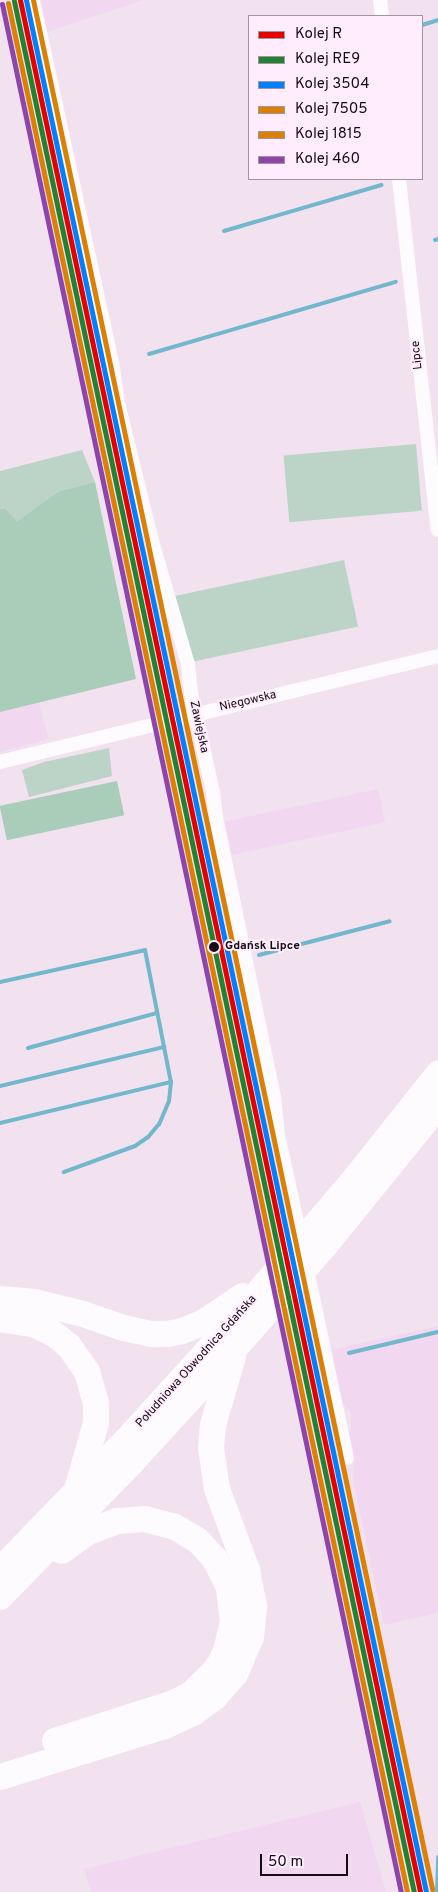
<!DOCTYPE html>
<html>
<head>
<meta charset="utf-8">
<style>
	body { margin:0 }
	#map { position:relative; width:438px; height:1892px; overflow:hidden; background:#f2e2f0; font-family:Overpass,sans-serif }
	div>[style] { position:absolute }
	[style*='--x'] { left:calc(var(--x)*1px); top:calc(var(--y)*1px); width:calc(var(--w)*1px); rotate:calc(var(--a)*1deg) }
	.built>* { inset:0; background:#f1d7ef; transform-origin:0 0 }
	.green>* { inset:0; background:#bcd4c7; transform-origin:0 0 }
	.forest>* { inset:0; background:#aacdba; transform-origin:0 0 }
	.stream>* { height:4px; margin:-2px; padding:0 2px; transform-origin:2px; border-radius:2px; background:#73b7cc }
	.minor>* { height:14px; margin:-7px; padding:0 7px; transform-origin:7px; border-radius:7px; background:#fdfbfd }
	.motorway>* { height:26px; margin:-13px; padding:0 13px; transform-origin:13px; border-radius:13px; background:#fdfbfd }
	.rail-1>* { height:5px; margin:-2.5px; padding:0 2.5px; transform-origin:2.5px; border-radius:2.5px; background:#e50000 }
	.rail-2>* { height:5px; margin:-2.5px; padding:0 2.5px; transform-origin:2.5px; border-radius:2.5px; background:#238132 }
	.rail-3>* { height:5px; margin:-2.5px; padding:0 2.5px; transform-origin:2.5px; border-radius:2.5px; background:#0080ff }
	.rail-4>* { height:5px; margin:-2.5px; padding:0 2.5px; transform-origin:2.5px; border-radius:2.5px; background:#dc8003 }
	.rail-5>* { height:5px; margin:-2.5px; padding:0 2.5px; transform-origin:2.5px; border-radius:2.5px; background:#dc8003 }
	.rail-6>* { height:5px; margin:-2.5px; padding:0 2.5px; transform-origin:2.5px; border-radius:2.5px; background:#8e44ad }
	.dots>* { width:14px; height:14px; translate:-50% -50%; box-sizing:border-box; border:2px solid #ffedfd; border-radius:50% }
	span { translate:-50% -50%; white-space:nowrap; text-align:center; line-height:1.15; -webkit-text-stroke:4px #ffedfd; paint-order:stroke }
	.street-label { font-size:12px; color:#140b14 }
	.stop-label { font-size:12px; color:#140b14; font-weight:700 }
	.left { translate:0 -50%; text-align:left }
	.legend { position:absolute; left:248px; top:15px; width:175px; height:165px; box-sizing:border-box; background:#ffedfd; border:1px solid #a193a0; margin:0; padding:6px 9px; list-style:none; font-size:15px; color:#140b14 }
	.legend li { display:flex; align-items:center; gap:10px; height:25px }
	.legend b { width:25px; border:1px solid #a193a0 }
	.scale { position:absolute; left:260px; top:1854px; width:88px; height:22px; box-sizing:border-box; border:2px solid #140b14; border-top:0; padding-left:6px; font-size:15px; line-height:18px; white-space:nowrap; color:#140b14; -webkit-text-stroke:4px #ffedfd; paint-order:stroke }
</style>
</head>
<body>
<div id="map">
	<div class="built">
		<i style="clip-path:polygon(38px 0,143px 0,46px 32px)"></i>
		<i style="clip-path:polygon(39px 703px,49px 739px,0 752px,0 712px)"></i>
		<i style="left:378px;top:789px;width:34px;height:157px;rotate:78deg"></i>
		<i style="clip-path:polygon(438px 1326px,438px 1613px,384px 1625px,354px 1485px,353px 1450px,348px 1432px,351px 1430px,351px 1413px,342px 1403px,330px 1350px)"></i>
		<i style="clip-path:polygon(360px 1802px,386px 1892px,91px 1892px,84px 1869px)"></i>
	</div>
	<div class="green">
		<i style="left:416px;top:444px;width:67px;height:133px;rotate:85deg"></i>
		<i style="clip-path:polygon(82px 450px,95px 482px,59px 491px,17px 521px,5px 508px,0 509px,0 471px)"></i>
		<i style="left:344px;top:560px;width:68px;height:173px;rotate:78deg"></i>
		<i style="clip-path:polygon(109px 748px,112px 776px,29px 797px,22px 770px,44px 762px)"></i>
	</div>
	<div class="forest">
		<i style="clip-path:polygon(95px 482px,136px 679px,0 712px,0 509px,5px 508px,17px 521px,59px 491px)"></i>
		<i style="left:117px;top:781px;width:35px;height:120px;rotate:78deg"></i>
	</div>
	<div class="stream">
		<i style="--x:422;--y:25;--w:17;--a:-17"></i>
		<i style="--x:224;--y:231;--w:164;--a:-16.3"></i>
		<i style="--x:435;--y:240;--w:3;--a:-18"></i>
		<i style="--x:149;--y:354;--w:257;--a:-16.3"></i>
		<i style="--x:259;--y:955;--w:135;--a:-14.5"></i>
		<i style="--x:0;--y:982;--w:148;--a:-12.4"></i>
		<i style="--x:145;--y:950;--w:135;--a:78.9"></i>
		<i style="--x:171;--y:1082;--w:19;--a:96"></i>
		<i style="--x:169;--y:1101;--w:25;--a:113"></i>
		<i style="--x:159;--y:1124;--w:17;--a:130"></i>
		<i style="--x:148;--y:1137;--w:16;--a:145"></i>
		<i style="--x:135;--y:1146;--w:76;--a:159.9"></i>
		<i style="--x:28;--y:1048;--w:134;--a:-15.2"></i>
		<i style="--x:0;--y:1086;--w:169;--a:-13.4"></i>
		<i style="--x:0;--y:1123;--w:176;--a:-13.5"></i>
		<i style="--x:349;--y:1353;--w:91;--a:-13.3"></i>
		<i style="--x:437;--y:1892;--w:35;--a:-88"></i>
	</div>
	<div class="minor">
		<i style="--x:33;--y:0;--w:371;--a:77.7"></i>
		<i style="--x:112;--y:362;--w:41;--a:81.7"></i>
		<i style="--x:118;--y:403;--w:142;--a:76.2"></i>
		<i style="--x:152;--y:541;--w:128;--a:73.7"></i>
		<i style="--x:188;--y:664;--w:29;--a:84"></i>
		<i style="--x:191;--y:693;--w:101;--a:77.5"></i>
		<i style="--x:213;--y:792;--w:25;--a:83"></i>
		<i style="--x:216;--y:817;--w:287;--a:78.3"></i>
		<i style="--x:274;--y:1098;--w:37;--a:84"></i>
		<i style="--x:278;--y:1135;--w:112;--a:77.6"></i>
		<i style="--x:380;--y:0;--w:16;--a:83"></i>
		<i style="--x:399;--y:179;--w:353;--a:83.7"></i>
		<i style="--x:0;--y:762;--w:451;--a:-13.6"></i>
		<i style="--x:306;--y:1265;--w:197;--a:78"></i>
	</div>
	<div class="motorway">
		<i style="--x:0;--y:1299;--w:35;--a:5"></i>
		<i style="--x:35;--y:1302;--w:49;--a:14"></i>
		<i style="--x:83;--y:1314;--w:39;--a:19"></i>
		<i style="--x:120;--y:1327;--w:32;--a:13"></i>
		<i style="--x:151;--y:1334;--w:16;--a:0"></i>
		<i style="--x:167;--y:1334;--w:15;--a:-11"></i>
		<i style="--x:182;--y:1331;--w:24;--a:-22"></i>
		<i style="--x:204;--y:1322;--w:47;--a:-33.7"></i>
		<i style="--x:0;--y:1319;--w:33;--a:9"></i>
		<i style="--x:33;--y:1324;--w:23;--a:25"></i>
		<i style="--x:54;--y:1334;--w:19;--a:39"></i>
		<i style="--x:69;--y:1346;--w:32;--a:55"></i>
		<i style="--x:87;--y:1372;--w:32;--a:74"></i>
		<i style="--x:96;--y:1403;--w:20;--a:90"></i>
		<i style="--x:96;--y:1423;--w:66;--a:105.9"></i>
		<i style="--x:0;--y:1570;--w:192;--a:-45.8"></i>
		<i style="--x:134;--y:1432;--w:142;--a:-47.9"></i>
		<i style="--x:229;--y:1327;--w:192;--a:-49.7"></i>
		<i style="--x:353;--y:1181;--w:137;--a:-51.5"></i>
		<i style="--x:0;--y:1597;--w:189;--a:-45.6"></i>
		<i style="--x:132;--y:1462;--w:114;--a:-47.5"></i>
		<i style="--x:209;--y:1378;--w:173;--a:-48.8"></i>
		<i style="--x:323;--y:1248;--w:183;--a:-51"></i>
		<i style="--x:55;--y:1741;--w:122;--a:-17.7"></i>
		<i style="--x:171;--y:1704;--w:21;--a:-25"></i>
		<i style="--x:190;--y:1695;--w:30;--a:-44"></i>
		<i style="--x:212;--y:1674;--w:15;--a:-53"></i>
		<i style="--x:221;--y:1662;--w:16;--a:-68"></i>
		<i style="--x:227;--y:1647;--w:26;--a:-77"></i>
		<i style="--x:233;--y:1622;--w:35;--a:-97"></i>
		<i style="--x:229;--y:1587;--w:31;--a:-117"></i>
		<i style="--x:215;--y:1559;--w:26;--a:-133"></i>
		<i style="--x:197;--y:1540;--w:26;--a:-149"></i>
		<i style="--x:175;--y:1527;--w:30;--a:-165"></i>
		<i style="--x:146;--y:1519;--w:29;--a:176"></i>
		<i style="--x:117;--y:1521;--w:31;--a:159"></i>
		<i style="--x:88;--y:1532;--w:32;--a:144"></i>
		<i style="--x:0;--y:1777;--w:173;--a:-17.2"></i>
		<i style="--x:165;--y:1726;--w:31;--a:-25"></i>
		<i style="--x:193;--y:1713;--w:27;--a:-36"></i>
		<i style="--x:215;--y:1697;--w:30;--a:-49"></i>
		<i style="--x:235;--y:1674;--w:40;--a:-66.6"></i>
		<i style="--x:251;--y:1637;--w:31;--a:-84"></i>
		<i style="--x:254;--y:1606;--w:37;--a:-101"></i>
		<i style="--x:247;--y:1570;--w:86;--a:-110.3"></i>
		<i style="--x:217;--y:1489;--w:41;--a:-98.3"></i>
		<i style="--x:211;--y:1448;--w:23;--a:-85"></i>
		<i style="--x:213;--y:1425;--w:71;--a:-73.6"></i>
	</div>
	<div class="rail-1">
		<i style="--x:20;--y:0;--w:1934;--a:78.06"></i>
	</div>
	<div class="rail-2">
		<i style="--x:14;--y:1;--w:1933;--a:78.06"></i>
	</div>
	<div class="rail-3">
		<i style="--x:26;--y:0;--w:1933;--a:78.06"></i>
	</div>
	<div class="rail-4">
		<i style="--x:8;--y:3;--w:1931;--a:78.07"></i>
	</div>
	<div class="rail-5">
		<i style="--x:33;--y:0;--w:1931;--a:78.07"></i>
	</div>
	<div class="rail-6">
		<i style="--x:2;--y:4;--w:1930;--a:78.07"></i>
	</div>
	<div class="dots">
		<i style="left:214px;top:947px;background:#140b14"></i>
	</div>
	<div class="street-label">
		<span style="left:418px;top:355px;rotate:-96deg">Lipce</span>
		<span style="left:248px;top:702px;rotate:-13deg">Niegowska</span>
		<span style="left:198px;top:727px;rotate:78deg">Zawiejska</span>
		<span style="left:197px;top:1362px;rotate:-48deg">Południowa Obwodnica Gdańska</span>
	</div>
	<div class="stop-label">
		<span class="left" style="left:225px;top:947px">Gdańsk Lipce</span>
	</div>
	<ul class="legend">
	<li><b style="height:6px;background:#e50000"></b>Kolej R</li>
	<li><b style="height:6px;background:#238132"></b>Kolej RE9</li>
	<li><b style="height:6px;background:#0080ff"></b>Kolej 3504</li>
	<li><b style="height:6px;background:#dc8003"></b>Kolej 7505</li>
	<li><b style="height:6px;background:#dc8003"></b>Kolej 1815</li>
	<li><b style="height:6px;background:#8e44ad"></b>Kolej 460</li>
	</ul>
	<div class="scale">50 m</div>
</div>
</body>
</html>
